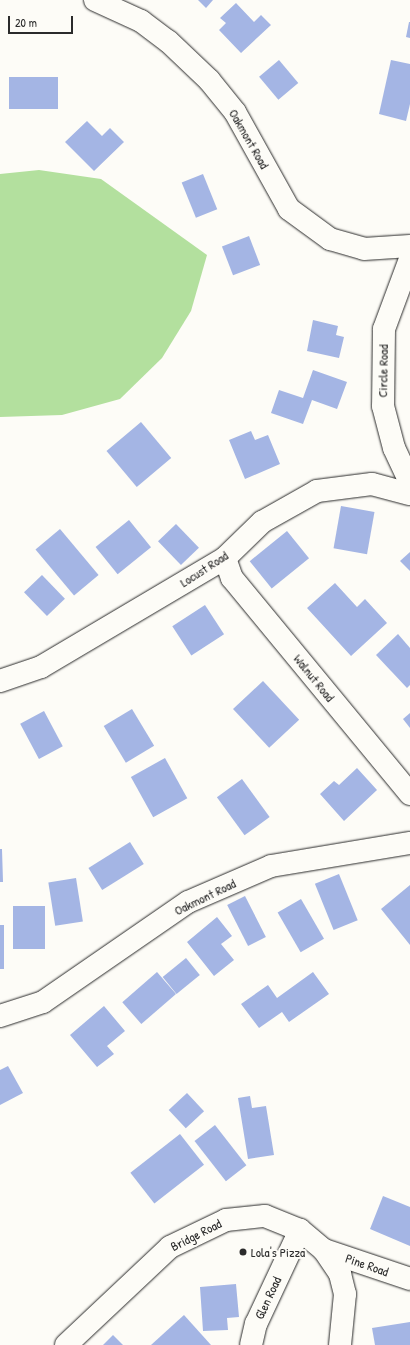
<!DOCTYPE html>
<html>
<head>
<meta charset="utf-8">
<style>
	body { margin:0 }
	#map { position:relative; width:410px; height:1345px; overflow:hidden; background:#fdfcf7; font-family:"Patrick Hand",sans-serif }
	div>[style] { position:absolute }
	[style*='--x'] { left:calc(var(--x)*1px); top:calc(var(--y)*1px); width:calc(var(--w)*1px); rotate:calc(var(--a)*1deg) }
	.green>* { inset:0; background:#b3e09e }
	.building>* { inset:0; background:#a4b5e4; transform-origin:0 0 }
	.roads { filter:drop-shadow(0 0 1px #2b2b2b) drop-shadow(0 0 1px #2b2b2b) }
	.minor>* { height:22px; margin:-11px; padding:0 11px; transform-origin:11px; border-radius:11px; background:#fdfcf7 }
	.dots>* { width:11px; height:11px; translate:-50% -50%; box-sizing:border-box; border:2px solid #fdfcf7; border-radius:50% }
	span { translate:-50% -50%; white-space:nowrap; text-align:center; line-height:1.15; -webkit-text-stroke:4px #fdfcf7; paint-order:stroke }
	.street-label { font-size:13px; color:#2b2b2b }
	.poi-label { font-size:13px; color:#2b2b2b }
	.left { translate:0 -50%; text-align:left }
	.scale { position:absolute; left:8px; top:16px; width:65px; height:18px; box-sizing:border-box; border:2px solid #2b2b2b; border-top:0; padding-left:5px; font-size:12px; line-height:14px; white-space:nowrap; color:#2b2b2b; -webkit-text-stroke:3px #fdfcf7; paint-order:stroke }
</style>
</head>
<body>
<div id="map">
	<div class="green">
		<i style="clip-path:polygon(39px 170px,101px 179px,207px 255px,191px 311px,162px 358px,120px 399px,62px 415px,0 417px,0 174px)"></i>
	</div>
	<div class="building">
		<i style="clip-path:polygon(198px 0,213px 0,206px 8px)"></i>
		<i style="clip-path:polygon(236px 3px,254px 22px,261px 15px,271px 25px,241px 53px,219px 30px,226px 23px,220px 18px)"></i>
		<i style="clip-path:polygon(409px 22px,410px 22px,410px 38px,406px 37px)"></i>
		<i style="left:279px;top:60px;width:30px;height:26px;rotate:50deg"></i>
		<i style="clip-path:polygon(391px 60px,410px 64px,410px 104px,406px 121px,379px 114px)"></i>
		<i style="left:9px;top:77px;width:49px;height:32px"></i>
		<i style="clip-path:polygon(87px 121px,102px 136px,110px 128px,124px 142px,94px 171px,65px 142px)"></i>
		<i style="left:203px;top:174px;width:38px;height:23px;rotate:68deg"></i>
		<i style="left:249px;top:236px;width:31px;height:29px;rotate:69deg"></i>
		<i style="clip-path:polygon(313px 320px,338px 326px,336px 335px,344px 337px,339px 358px,307px 351px)"></i>
		<i style="clip-path:polygon(313px 370px,347px 382px,337px 409px,312px 400px,303px 424px,271px 413px,279px 390px,303px 398px)"></i>
		<i style="left:141px;top:422px;width:47px;height:45px;rotate:50deg"></i>
		<i style="clip-path:polygon(251px 431px,255px 440px,268px 435px,280px 464px,245px 479px,229px 440px)"></i>
		<i style="left:341px;top:506px;width:34px;height:43px;rotate:10deg"></i>
		<i style="left:129px;top:520px;width:35px;height:43px;rotate:51deg"></i>
		<i style="left:176px;top:524px;width:33px;height:25px;rotate:46deg"></i>
		<i style="left:60px;top:529px;width:60px;height:32px;rotate:50deg"></i>
		<i style="left:287px;top:531px;width:35px;height:48px;rotate:51deg"></i>
		<i style="clip-path:polygon(410px 552px,410px 571px,400px 561px)"></i>
		<i style="left:42px;top:575px;width:33px;height:25px;rotate:46deg"></i>
		<i style="clip-path:polygon(335px 583px,357px 607px,365px 599px,387px 623px,351px 656px,307px 608px)"></i>
		<i style="left:205px;top:605px;width:35px;height:39px;rotate:57deg"></i>
		<i style="clip-path:polygon(398px 634px,410px 648px,410px 685px,407px 688px,376px 655px)"></i>
		<i style="left:263px;top:681px;width:53px;height:41px;rotate:47deg"></i>
		<i style="left:132px;top:709px;width:43px;height:33px;rotate:59deg"></i>
		<i style="left:44px;top:711px;width:40px;height:27px;rotate:62deg"></i>
		<i style="clip-path:polygon(410px 713px,410px 728px,403px 719px)"></i>
		<i style="left:165px;top:758px;width:46px;height:39px;rotate:61deg"></i>
		<i style="clip-path:polygon(357px 768px,377px 790px,344px 821px,320px 794px,334px 781px,339px 785px)"></i>
		<i style="left:242px;top:779px;width:47px;height:31px;rotate:54deg"></i>
		<i style="left:130px;top:842px;width:26px;height:49px;rotate:58deg"></i>
		<i style="clip-path:polygon(0 849px,2px 849px,3px 882px,0 882px)"></i>
		<i style="left:339px;top:874px;width:50px;height:26px;rotate:68deg"></i>
		<i style="left:76px;top:878px;width:44px;height:28px;rotate:81deg"></i>
		<i style="clip-path:polygon(410px 885px,410px 945px,381px 909px)"></i>
		<i style="left:245px;top:896px;width:46px;height:20px;rotate:63deg"></i>
		<i style="left:301px;top:899px;width:46px;height:27px;rotate:60deg"></i>
		<i style="left:13px;top:906px;width:32px;height:43px"></i>
		<i style="clip-path:polygon(217px 917px,232px 936px,221px 944px,234px 960px,214px 976px,187px 942px)"></i>
		<i style="left:4px;top:925px;width:44px;height:4px;rotate:90deg"></i>
		<i style="left:186px;top:958px;width:22px;height:30px;rotate:51deg"></i>
		<i style="left:157px;top:972px;width:29px;height:46px;rotate:49deg"></i>
		<i style="clip-path:polygon(313px 972px,329px 994px,289px 1022px,282px 1012px,259px 1028px,241px 1004px,268px 985px,277px 998px)"></i>
		<i style="clip-path:polygon(104px 1006px,125px 1031px,107px 1046px,114px 1054px,97px 1067px,70px 1035px)"></i>
		<i style="clip-path:polygon(8px 1066px,23px 1093px,0 1105px,0 1070px)"></i>
		<i style="left:187px;top:1093px;width:25px;height:25px;rotate:47deg"></i>
		<i style="clip-path:polygon(250px 1096px,252px 1108px,266px 1106px,274px 1155px,248px 1159px,238px 1098px)"></i>
		<i style="left:215px;top:1125px;width:51px;height:26px;rotate:52deg"></i>
		<i style="left:180px;top:1134px;width:39px;height:63px;rotate:52deg"></i>
		<i style="clip-path:polygon(383px 1196px,410px 1207px,410px 1246px,370px 1229px)"></i>
		<i style="clip-path:polygon(236px 1284px,239px 1317px,227px 1318px,228px 1330px,203px 1331px,200px 1287px)"></i>
		<i style="clip-path:polygon(184px 1315px,211px 1345px,151px 1345px)"></i>
		<i style="clip-path:polygon(410px 1322px,410px 1345px,375px 1345px,372px 1328px)"></i>
		<i style="clip-path:polygon(113px 1335px,123px 1345px,103px 1345px)"></i>
	</div>
	<div class="roads">
		<div class="minor">
			<i style="--x:95;--y:0;--w:51;--a:24.5"></i>
			<i style="--x:141;--y:21;--w:34;--a:37"></i>
			<i style="--x:168;--y:41;--w:57;--a:43.6"></i>
			<i style="--x:209;--y:80;--w:41;--a:50.9"></i>
			<i style="--x:235;--y:112;--w:111;--a:60.9"></i>
			<i style="--x:289;--y:209;--w:51;--a:36.2"></i>
			<i style="--x:330;--y:239;--w:35;--a:16"></i>
			<i style="--x:364;--y:249;--w:46;--a:-3.7"></i>
			<i style="--x:410;--y:259;--w:75;--a:110.4"></i>
			<i style="--x:384;--y:329;--w:77;--a:90.7"></i>
			<i style="--x:383;--y:406;--w:43;--a:75.3"></i>
			<i style="--x:394;--y:448;--w:38;--a:65"></i>
			<i style="--x:225;--y:558;--w:21;--a:71"></i>
			<i style="--x:232;--y:578;--w:280;--a:50.5"></i>
			<i style="--x:0;--y:681;--w:43;--a:-18.9"></i>
			<i style="--x:41;--y:667;--w:214;--a:-30.6"></i>
			<i style="--x:225;--y:558;--w:52;--a:-44.2"></i>
			<i style="--x:262;--y:522;--w:63;--a:-29.4"></i>
			<i style="--x:317;--y:491;--w:55;--a:-7.3"></i>
			<i style="--x:372;--y:484;--w:39;--a:15"></i>
			<i style="--x:0;--y:1016;--w:45;--a:-18"></i>
			<i style="--x:43;--y:1002;--w:176;--a:-34.6"></i>
			<i style="--x:188;--y:902;--w:90;--a:-23.4"></i>
			<i style="--x:271;--y:866;--w:141;--a:-9.4"></i>
			<i style="--x:324;--y:1250;--w:91;--a:18.6"></i>
			<i style="--x:66;--y:1345;--w:143;--a:-43.3"></i>
			<i style="--x:170;--y:1247;--w:62;--a:-25.7"></i>
			<i style="--x:226;--y:1220;--w:39;--a:-6"></i>
			<i style="--x:265;--y:1216;--w:38;--a:22"></i>
			<i style="--x:300;--y:1230;--w:31;--a:40"></i>
			<i style="--x:324;--y:1250;--w:29;--a:56"></i>
			<i style="--x:340;--y:1274;--w:21;--a:76"></i>
			<i style="--x:345;--y:1294;--w:51;--a:95.6"></i>
			<i style="--x:251;--y:1345;--w:22;--a:-77"></i>
			<i style="--x:256;--y:1324;--w:104;--a:-64.9"></i>
		</div>
	</div>
	<div class="dots">
		<i style="left:243px;top:1252px;background:#2b2b2b"></i>
	</div>
	<div class="street-label">
		<span style="left:249px;top:139px;rotate:60deg">Oakmont Road</span>
		<span style="left:383px;top:371px;rotate:-89deg">Circle Road</span>
		<span style="left:204px;top:569px;rotate:-33deg">Locust Road</span>
		<span style="left:314px;top:678px;rotate:51deg">Walnut Road</span>
		<span style="left:205px;top:897px;rotate:-26deg">Oakmont Road</span>
		<span style="left:196px;top:1235px;rotate:-27deg">Bridge Road</span>
		<span style="left:367px;top:1265px;rotate:19deg">Pine Road</span>
		<span style="left:268px;top:1298px;rotate:-65deg">Glen Road</span>
	</div>
	<div class="poi-label">
		<span class="left" style="left:251px;top:1252px">Lola's Pizza</span>
	</div>
	<div class="scale">20 m</div>
</div>
</body>
</html>
